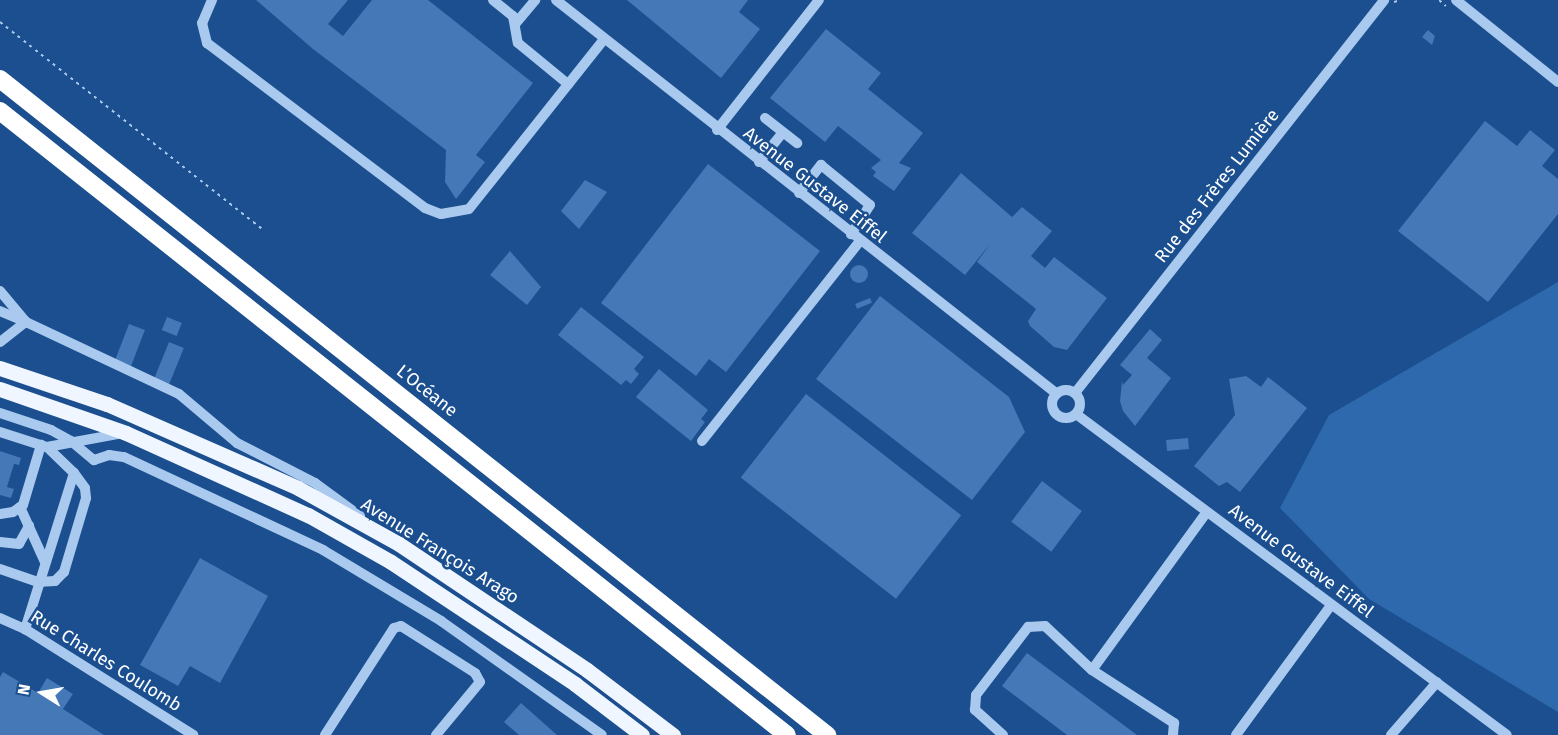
<!DOCTYPE html>
<html>
<head>
<meta charset="utf-8">
<style>
	body { margin:0 }
	#map { position:relative; width:1558px; height:735px; overflow:hidden; background:#1b4f8f; font-family:"Fira Sans",sans-serif }
	div>[style] { position:absolute }
	[style*='--x'] { left:calc(var(--x)*1px); top:calc(var(--y)*1px); width:calc(var(--w)*1px); rotate:calc(var(--a)*1deg) }
	.green>* { inset:0; background:#2e69ad }
	.building>* { inset:0; background:#4478b7; transform-origin:0 0 }
	.round { border-radius:50% }
	.path>* { height:2px; margin-top:-1px; transform-origin:0; background:repeating-linear-gradient(90deg,#a9c9ee 0 3px,transparent 0 7.5px) }
	.minor>* { height:10px; margin:-5px; padding:0 5px; transform-origin:5px; border-radius:5px; background:#a9c9ee }
	.minor>.ring { margin:-5px; padding:0; box-sizing:content-box; background:none; border:10px solid #a9c9ee; border-radius:50% }
	.major>* { height:15px; margin:-7.5px; padding:0 7.5px; transform-origin:7.5px; border-radius:7.5px; background:#f0f6ff }
	.highway>* { height:18px; margin:-9px; padding:0 9px; transform-origin:9px; border-radius:9px; background:#fff }
	span { translate:-50% -50%; white-space:nowrap; text-align:center; line-height:1.15; -webkit-text-stroke:5px #1b4f8f; paint-order:stroke }
	.street-label { font-size:18px; color:#fff }
	.north { position:absolute; left:12px; top:663px; width:60px; height:60px; -webkit-text-stroke:4px #1b4f8f; paint-order:stroke; rotate:281deg; font-size:16px; font-weight:700; line-height:24px; text-align:center; color:#fff }
	.north::after { content:''; display:block; margin:auto; width:21px; height:27px; background:#fff; clip-path:polygon(50% 0,100% 100%,50% 72%,0 100%) }
</style>
</head>
<body>
<div id="map">
	<div class="green">
		<i style="clip-path:polygon(1558px 282px,1558px 712px,1369px 599px,1280px 508px,1329px 415px)"></i>
	</div>
	<div class="building">
		<i style="clip-path:polygon(256px 0,348px 0,328px 24px,343px 36px,372px 0,428px 0,533px 83px,476px 155px,485px 162px,456px 199px,445px 182px,446px 150px,313px 49px)"></i>
		<i style="clip-path:polygon(627px 0,748px 0,739px 12px,760px 29px,721px 78px)"></i>
		<i style="clip-path:polygon(826px 29px,881px 73px,868px 89px,923px 133px,899px 163px,911px 168px,894px 191px,873px 176px,876px 172px,871px 168px,881px 160px,838px 126px,825px 142px,770px 98px)"></i>
		<i style="clip-path:polygon(1428px 30px,1435px 36px,1432px 45px,1422px 37px)"></i>
		<i style="clip-path:polygon(1485px 121px,1517px 146px,1530px 130px,1555px 150px,1542px 166px,1558px 179px,1558px 214px,1488px 302px,1398px 231px)"></i>
		<i style="clip-path:polygon(708px 164px,820px 251px,726px 372px,709px 359px,696px 376px,601px 303px)"></i>
		<i style="clip-path:polygon(961px 173px,1012px 217px,1022px 207px,1052px 231px,1031px 256px,1045px 268px,1054px 257px,1107px 298px,1067px 350px,1054px 347px,1030px 326px,1028px 321px,1036px 309px,977px 262px,990px 244px,965px 275px,912px 233px)"></i>
		<i style="clip-path:polygon(585px 180px,607px 192px,579px 229px,561px 211px)"></i>
		<i style="clip-path:polygon(510px 251px,541px 287px,527px 305px,490px 275px)"></i>
		<i class="round" style="left:850px;top:265px;width:18px;height:18px"></i>
		<i style="clip-path:polygon(880px 296px,1009px 397px,1025px 432px,972px 500px,816px 379px)"></i>
		<i style="left:870px;top:298px;width:5px;height:16px;rotate:68deg"></i>
		<i style="clip-path:polygon(581px 307px,644px 357px,634px 369px,639px 374px,631px 384px,626px 380px,621px 385px,558px 335px)"></i>
		<i style="left:167px;top:317px;width:16px;height:14px;rotate:22deg"></i>
		<i style="left:129px;top:324px;width:17px;height:41px;rotate:21deg"></i>
		<i style="clip-path:polygon(1150px 329px,1162px 340px,1147px 358px,1171px 378px,1135px 426px,1123px 411px,1120px 401px,1122px 381px,1123px 385px,1132px 375px,1120px 365px)"></i>
		<i style="left:169px;top:342px;width:16px;height:40px;rotate:22deg"></i>
		<i style="clip-path:polygon(659px 369px,708px 410px,701px 419px,705px 422px,691px 441px,636px 397px)"></i>
		<i style="clip-path:polygon(1246px 376px,1261px 387px,1268px 377px,1307px 408px,1240px 492px,1227px 482px,1219px 486px,1194px 466px,1235px 415px,1229px 379px)"></i>
		<i style="left:806px;top:394px;width:197px;height:106px;rotate:38deg"></i>
		<i style="left:1188px;top:438px;width:11px;height:22px;rotate:85deg"></i>
		<i style="clip-path:polygon(0 451px,21px 458px,19px 465px,14px 464px,7px 487px,14px 489px,11px 498px,0 495px)"></i>
		<i style="left:1042px;top:481px;width:50px;height:51px;rotate:37deg"></i>
		<i style="clip-path:polygon(200px 558px,268px 596px,220px 683px,190px 666px,178px 686px,140px 665px)"></i>
		<i style="clip-path:polygon(1027px 653px,1137px 735px,1067px 735px,1002px 686px)"></i>
		<i style="clip-path:polygon(3px 672px,38px 693px,47px 678px,73px 694px,63px 709px,104px 735px,0 735px,0 677px)"></i>
		<i style="clip-path:polygon(521px 703px,557px 735px,519px 735px,504px 722px)"></i>
	</div>
	<div class="path">
		<i style="--x:1439;--y:0;--w:9;--a:41"></i>
		<i style="--x:1394;--y:2;--w:7;--a:-16"></i>
		<i style="--x:0;--y:22;--w:335;--a:38.3"></i>
	</div>
	<div class="minor">
		<i style="--x:212;--y:0;--w:25;--a:113"></i>
		<i style="--x:202;--y:23;--w:21;--a:76"></i>
		<i style="--x:207;--y:43;--w:273;--a:37.1"></i>
		<i style="--x:425;--y:208;--w:17;--a:21"></i>
		<i style="--x:441;--y:214;--w:28;--a:-10"></i>
		<i style="--x:469;--y:209;--w:217;--a:-51.5"></i>
		<i style="--x:493;--y:0;--w:26;--a:39"></i>
		<i style="--x:513;--y:16;--w:27;--a:80"></i>
		<i style="--x:518;--y:43;--w:65;--a:39.4"></i>
		<i style="--x:556;--y:0;--w:637;--a:38.18"></i>
		<i style="--x:1456;--y:0;--w:131;--a:38.8"></i>
		<i style="--x:516;--y:23;--w:30;--a:-50"></i>
		<i style="--x:765;--y:118;--w:41;--a:38"></i>
		<i style="--x:717;--y:130;--w:165;--a:-51.9"></i>
		<i style="--x:759;--y:162;--w:38;--a:-51"></i>
		<i style="--x:799;--y:193;--w:36;--a:-52"></i>
		<i style="--x:821;--y:165;--w:63;--a:39.2"></i>
		<i style="--x:870;--y:205;--w:35;--a:123"></i>
		<i style="--x:0;--y:291;--w:40;--a:50"></i>
		<i style="--x:0;--y:311;--w:25;--a:23"></i>
		<i style="--x:0;--y:342;--w:33;--a:-38"></i>
		<i style="--x:26;--y:322;--w:169;--a:25.2"></i>
		<i style="--x:179;--y:394;--w:76;--a:40.2"></i>
		<i style="--x:237;--y:443;--w:88;--a:27.1"></i>
		<i style="--x:315;--y:483;--w:56;--a:36.3"></i>
		<i class="ring" style="left:1052px;top:390px;width:18px;height:18px"></i>
		<i style="--x:1075;--y:393;--w:500;--a:-51.8"></i>
		<i style="--x:0;--y:413;--w:54;--a:18.4"></i>
		<i style="--x:51;--y:430;--w:23;--a:29"></i>
		<i style="--x:71;--y:441;--w:30;--a:40"></i>
		<i style="--x:94;--y:460;--w:16;--a:-18"></i>
		<i style="--x:109;--y:455;--w:15;--a:8"></i>
		<i style="--x:124;--y:457;--w:220;--a:25"></i>
		<i style="--x:323;--y:550;--w:138;--a:31"></i>
		<i style="--x:441;--y:621;--w:197;--a:35.3"></i>
		<i style="--x:1076;--y:414;--w:537;--a:36.68"></i>
		<i style="--x:0;--y:432;--w:49;--a:17.7"></i>
		<i style="--x:47;--y:447;--w:37;--a:44"></i>
		<i style="--x:74;--y:473;--w:164;--a:107.4"></i>
		<i style="--x:702;--y:441;--w:255;--a:-51.7"></i>
		<i style="--x:47;--y:447;--w:77;--a:-10.4"></i>
		<i style="--x:20;--y:507;--w:60;--a:65.6"></i>
		<i style="--x:0;--y:514;--w:13;--a:-9"></i>
		<i style="--x:13;--y:512;--w:12;--a:-35"></i>
		<i style="--x:23;--y:505;--w:63;--a:-73.3"></i>
		<i style="--x:0;--y:542;--w:19;--a:6"></i>
		<i style="--x:19;--y:544;--w:21;--a:-61"></i>
		<i style="--x:0;--y:569;--w:40;--a:18.9"></i>
		<i style="--x:38;--y:582;--w:17;--a:-3"></i>
		<i style="--x:55;--y:581;--w:13;--a:-45"></i>
		<i style="--x:64;--y:572;--w:77;--a:-73.4"></i>
		<i style="--x:86;--y:498;--w:10;--a:-96"></i>
		<i style="--x:85;--y:488;--w:19;--a:-126"></i>
		<i style="--x:0;--y:618;--w:27;--a:24"></i>
		<i style="--x:25;--y:629;--w:199;--a:32.2"></i>
		<i style="--x:1092;--y:670;--w:195;--a:-54"></i>
		<i style="--x:325;--y:735;--w:127;--a:-57.2"></i>
		<i style="--x:394;--y:628;--w:7;--a:-16"></i>
		<i style="--x:401;--y:626;--w:88;--a:32.4"></i>
		<i style="--x:475;--y:673;--w:10;--a:61"></i>
		<i style="--x:480;--y:682;--w:69;--a:129.7"></i>
		<i style="--x:1003;--y:735;--w:38;--a:-138"></i>
		<i style="--x:975;--y:710;--w:15;--a:-86"></i>
		<i style="--x:976;--y:695;--w:86;--a:-52.6"></i>
		<i style="--x:1028;--y:627;--w:17;--a:-3"></i>
		<i style="--x:1045;--y:626;--w:64;--a:43.1"></i>
		<i style="--x:1092;--y:670;--w:98;--a:32.9"></i>
		<i style="--x:1174;--y:723;--w:12;--a:95"></i>
		<i style="--x:1236;--y:735;--w:161;--a:-53.8"></i>
		<i style="--x:1391;--y:735;--w:70;--a:-49"></i>
	</div>
	<div class="major">
		<i style="--x:0;--y:368;--w:113;--a:18.6"></i>
		<i style="--x:107;--y:404;--w:209;--a:23.7"></i>
		<i style="--x:298;--y:488;--w:115;--a:29"></i>
		<i style="--x:399;--y:544;--w:226;--a:33.8"></i>
		<i style="--x:587;--y:670;--w:108;--a:37.1"></i>
		<i style="--x:0;--y:389;--w:133;--a:19.2"></i>
		<i style="--x:126;--y:433;--w:200;--a:24.3"></i>
		<i style="--x:308;--y:515;--w:95;--a:29.5"></i>
		<i style="--x:391;--y:562;--w:221;--a:33.5"></i>
		<i style="--x:575;--y:684;--w:84;--a:37.3"></i>
	</div>
	<div class="highway">
		<i style="--x:0;--y:79;--w:1056;--a:38.42"></i>
		<i style="--x:0;--y:111;--w:1004;--a:38.41"></i>
	</div>
	<div class="street-label">
		<span style="left:815px;top:185px;rotate:38deg">Avenue Gustave Eiffel</span>
		<span style="left:1217px;top:186px;rotate:-52deg">Rue des Frères Lumière</span>
		<span style="left:427px;top:391px;rotate:38deg">L’Océane</span>
		<span style="left:440px;top:551px;rotate:32deg">Avenue François Arago</span>
		<span style="left:1301px;top:561px;rotate:37deg">Avenue Gustave Eiffel</span>
		<span style="left:106px;top:661px;rotate:32deg">Rue Charles Coulomb</span>
	</div>
	<div class="north">N</div>
</div>
</body>
</html>
